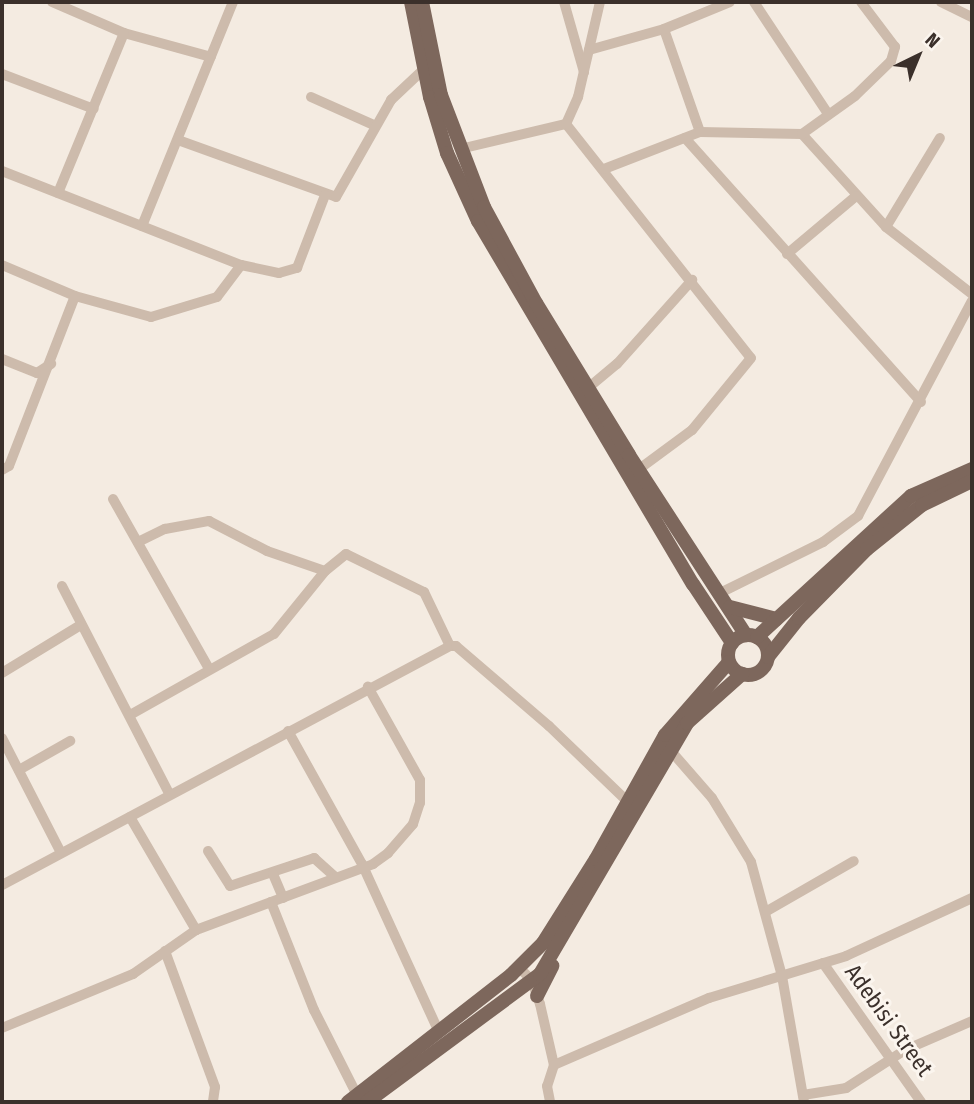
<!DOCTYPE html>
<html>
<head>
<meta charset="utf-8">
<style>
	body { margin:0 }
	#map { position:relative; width:974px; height:1104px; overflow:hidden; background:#f4ebe1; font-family:"Fira Sans Condensed",sans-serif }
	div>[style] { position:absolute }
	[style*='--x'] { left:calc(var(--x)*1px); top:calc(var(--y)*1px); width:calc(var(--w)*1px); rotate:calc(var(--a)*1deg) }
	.minor>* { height:10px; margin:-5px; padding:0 5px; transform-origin:5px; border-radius:5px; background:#cdbbac }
	.major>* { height:14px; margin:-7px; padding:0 7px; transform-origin:7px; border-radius:7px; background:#7d675c }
	.major>.ring { margin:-7px; padding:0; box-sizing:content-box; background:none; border:14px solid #7d675c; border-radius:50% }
	span { translate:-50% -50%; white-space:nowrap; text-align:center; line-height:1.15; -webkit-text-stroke:6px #fbf5ee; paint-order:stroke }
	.street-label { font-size:23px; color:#3b302b }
	.frame { position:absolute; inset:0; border:4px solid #3b302b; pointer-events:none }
	.north { position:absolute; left:883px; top:21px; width:70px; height:70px; -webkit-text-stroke:5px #fbf5ee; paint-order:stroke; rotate:43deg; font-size:19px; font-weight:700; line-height:28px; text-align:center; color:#3b302b }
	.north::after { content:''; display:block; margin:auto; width:24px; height:32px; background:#3b302b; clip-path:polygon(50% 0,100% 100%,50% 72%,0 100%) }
</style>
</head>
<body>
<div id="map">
	<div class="minor">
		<i style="--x:52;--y:2;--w:78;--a:23.3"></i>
		<i style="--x:124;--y:33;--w:90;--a:15.4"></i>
		<i style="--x:564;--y:2;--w:73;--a:74.1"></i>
		<i style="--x:754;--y:2;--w:134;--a:56.5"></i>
		<i style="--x:941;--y:2;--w:34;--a:26"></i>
		<i style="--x:589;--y:50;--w:78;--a:-15.6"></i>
		<i style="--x:2;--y:74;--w:98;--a:20.8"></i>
		<i style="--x:311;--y:97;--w:69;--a:24"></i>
		<i style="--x:566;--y:124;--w:298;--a:51.7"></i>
		<i style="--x:751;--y:358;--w:93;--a:129.3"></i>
		<i style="--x:692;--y:430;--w:67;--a:143.5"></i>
		<i style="--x:700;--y:132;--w:109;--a:-109.3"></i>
		<i style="--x:664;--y:29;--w:71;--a:-22.2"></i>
		<i style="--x:802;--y:134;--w:125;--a:47.9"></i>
		<i style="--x:886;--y:227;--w:109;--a:37.9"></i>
		<i style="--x:685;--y:138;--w:354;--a:48.2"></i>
		<i style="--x:178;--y:140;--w:168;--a:19.8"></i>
		<i style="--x:336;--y:197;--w:112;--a:-60.4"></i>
		<i style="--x:391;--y:100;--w:45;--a:-43.2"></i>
		<i style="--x:460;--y:149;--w:109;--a:-13.3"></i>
		<i style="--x:566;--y:124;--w:30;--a:-66"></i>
		<i style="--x:578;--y:97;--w:98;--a:-77"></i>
		<i style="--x:604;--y:169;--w:103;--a:-21.1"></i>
		<i style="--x:700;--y:132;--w:102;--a:1.1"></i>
		<i style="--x:802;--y:134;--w:65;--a:-35.6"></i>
		<i style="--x:855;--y:96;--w:50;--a:-44.2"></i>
		<i style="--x:891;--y:61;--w:15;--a:-74"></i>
		<i style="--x:895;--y:47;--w:56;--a:-127.1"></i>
		<i style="--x:2;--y:171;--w:257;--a:21.5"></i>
		<i style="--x:241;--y:265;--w:39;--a:12"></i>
		<i style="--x:279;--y:273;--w:19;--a:-16"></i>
		<i style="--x:297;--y:268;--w:78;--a:-69"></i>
		<i style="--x:58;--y:193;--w:173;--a:-67.6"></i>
		<i style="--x:142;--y:226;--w:242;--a:-67.9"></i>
		<i style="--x:886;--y:227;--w:104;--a:-58.8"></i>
		<i style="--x:787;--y:254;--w:90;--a:-40"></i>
		<i style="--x:2;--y:265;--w:79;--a:23"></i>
		<i style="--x:75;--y:296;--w:79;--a:15.4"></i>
		<i style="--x:151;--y:317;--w:69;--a:-16.9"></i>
		<i style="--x:217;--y:297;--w:40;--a:-53"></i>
		<i style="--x:2;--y:359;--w:38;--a:22"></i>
		<i style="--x:37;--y:373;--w:17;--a:-33"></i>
		<i style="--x:588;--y:388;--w:38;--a:-40"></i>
		<i style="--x:617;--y:364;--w:113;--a:-48.2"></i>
		<i style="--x:2;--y:470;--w:8;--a:-30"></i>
		<i style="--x:9;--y:466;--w:182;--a:-68.8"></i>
		<i style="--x:113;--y:499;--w:195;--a:60.5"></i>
		<i style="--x:138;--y:542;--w:30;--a:-26"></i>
		<i style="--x:165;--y:529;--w:45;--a:-10.3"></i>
		<i style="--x:209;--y:521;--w:65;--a:27.3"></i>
		<i style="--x:267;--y:551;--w:61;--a:19"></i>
		<i style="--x:62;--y:586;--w:233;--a:62.7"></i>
		<i style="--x:720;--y:593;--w:115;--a:-26.3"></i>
		<i style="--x:823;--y:542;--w:44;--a:-36.6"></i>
		<i style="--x:858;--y:516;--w:243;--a:-62.1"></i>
		<i style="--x:2;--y:673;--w:90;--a:-31.4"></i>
		<i style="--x:130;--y:715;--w:165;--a:-29.4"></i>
		<i style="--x:274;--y:634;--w:81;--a:-51"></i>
		<i style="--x:325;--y:571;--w:27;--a:-39"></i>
		<i style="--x:346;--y:554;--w:87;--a:26"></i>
		<i style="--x:424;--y:592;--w:60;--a:64.3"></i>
		<i style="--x:288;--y:731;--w:152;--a:60.9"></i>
		<i style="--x:362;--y:864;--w:185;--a:65.4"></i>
		<i style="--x:2;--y:738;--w:129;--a:62.8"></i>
		<i style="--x:671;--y:751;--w:62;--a:48.9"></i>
		<i style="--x:712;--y:798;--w:75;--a:58.6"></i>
		<i style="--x:751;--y:862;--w:118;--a:74.8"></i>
		<i style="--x:782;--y:976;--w:128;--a:80.1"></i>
		<i style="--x:19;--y:770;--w:59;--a:-29.6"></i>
		<i style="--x:130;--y:817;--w:131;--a:59.7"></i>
		<i style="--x:208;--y:851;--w:41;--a:57.8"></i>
		<i style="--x:230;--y:886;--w:89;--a:-18.4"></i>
		<i style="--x:314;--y:858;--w:27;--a:42"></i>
		<i style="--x:273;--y:874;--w:26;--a:67"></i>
		<i style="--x:2;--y:885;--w:508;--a:-28.08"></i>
		<i style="--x:450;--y:646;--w:6;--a:0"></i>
		<i style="--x:456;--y:646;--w:123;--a:40.7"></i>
		<i style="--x:549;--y:726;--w:108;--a:43.9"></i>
		<i style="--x:271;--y:902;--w:116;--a:68.3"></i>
		<i style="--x:314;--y:1010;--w:95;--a:63.2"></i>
		<i style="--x:767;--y:911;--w:100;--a:-29.9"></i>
		<i style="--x:165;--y:951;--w:145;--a:69.8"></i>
		<i style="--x:215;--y:1087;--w:15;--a:98"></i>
		<i style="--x:823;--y:963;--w:170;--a:54.8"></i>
		<i style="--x:519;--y:967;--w:19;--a:47"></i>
		<i style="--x:532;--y:981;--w:24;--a:71"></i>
		<i style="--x:540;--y:1004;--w:63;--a:77.1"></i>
		<i style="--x:554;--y:1065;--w:22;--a:108"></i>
		<i style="--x:547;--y:1086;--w:16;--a:79"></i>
		<i style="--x:2;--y:1028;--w:142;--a:-22.4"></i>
		<i style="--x:133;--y:974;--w:77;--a:-34.9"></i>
		<i style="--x:196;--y:930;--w:189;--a:-20.4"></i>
		<i style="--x:373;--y:864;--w:19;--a:-36"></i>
		<i style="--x:388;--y:853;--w:38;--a:-49"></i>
		<i style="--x:413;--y:824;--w:22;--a:-72"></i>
		<i style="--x:420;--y:803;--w:23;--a:-90"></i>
		<i style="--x:420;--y:780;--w:107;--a:-119.2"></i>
		<i style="--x:554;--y:1065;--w:169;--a:-23.4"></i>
		<i style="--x:709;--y:998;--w:143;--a:-17"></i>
		<i style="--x:846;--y:956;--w:139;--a:-24.7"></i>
		<i style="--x:803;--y:1095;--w:44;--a:-9.2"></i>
		<i style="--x:846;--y:1088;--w:70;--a:-32.8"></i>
		<i style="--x:905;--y:1050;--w:73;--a:-23.4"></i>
	</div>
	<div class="major">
		<i style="--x:411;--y:2;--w:97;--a:78.7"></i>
		<i style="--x:430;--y:97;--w:59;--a:73.1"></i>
		<i style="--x:447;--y:153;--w:75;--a:65.5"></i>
		<i style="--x:478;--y:221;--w:422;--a:59.4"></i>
		<i style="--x:693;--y:584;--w:71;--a:56.5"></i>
		<i style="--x:422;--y:2;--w:95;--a:78.5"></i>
		<i style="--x:441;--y:95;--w:120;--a:69"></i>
		<i style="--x:484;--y:207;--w:109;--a:61.6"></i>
		<i style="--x:536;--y:303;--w:178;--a:58.5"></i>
		<i style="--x:629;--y:455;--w:215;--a:57"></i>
		<i style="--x:730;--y:607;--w:48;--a:14.6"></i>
		<i class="ring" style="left:728px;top:635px;width:26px;height:26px"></i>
		<i style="--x:757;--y:637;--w:209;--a:-42.5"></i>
		<i style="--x:911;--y:496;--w:67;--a:-23.9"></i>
		<i style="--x:768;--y:657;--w:50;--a:-51.5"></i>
		<i style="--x:799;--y:618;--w:97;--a:-45.4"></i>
		<i style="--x:867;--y:549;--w:70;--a:-38.7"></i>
		<i style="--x:922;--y:505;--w:55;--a:-25.6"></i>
		<i style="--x:537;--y:996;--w:34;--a:-63"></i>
		<i style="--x:348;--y:1102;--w:207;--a:-37.9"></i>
		<i style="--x:511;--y:975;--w:45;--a:-45"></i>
		<i style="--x:543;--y:943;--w:99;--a:-57.8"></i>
		<i style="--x:596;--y:859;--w:142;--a:-60.9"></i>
		<i style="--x:665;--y:735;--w:97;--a:-48.8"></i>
		<i style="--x:367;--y:1102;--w:215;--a:-36.5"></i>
		<i style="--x:540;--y:974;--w:291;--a:-59.6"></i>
		<i style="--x:687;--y:723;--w:74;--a:-41.7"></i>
	</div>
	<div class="street-label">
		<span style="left:889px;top:1020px;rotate:54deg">Adebisi Street</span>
	</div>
	<div class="frame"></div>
	<div class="north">N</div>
</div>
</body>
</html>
